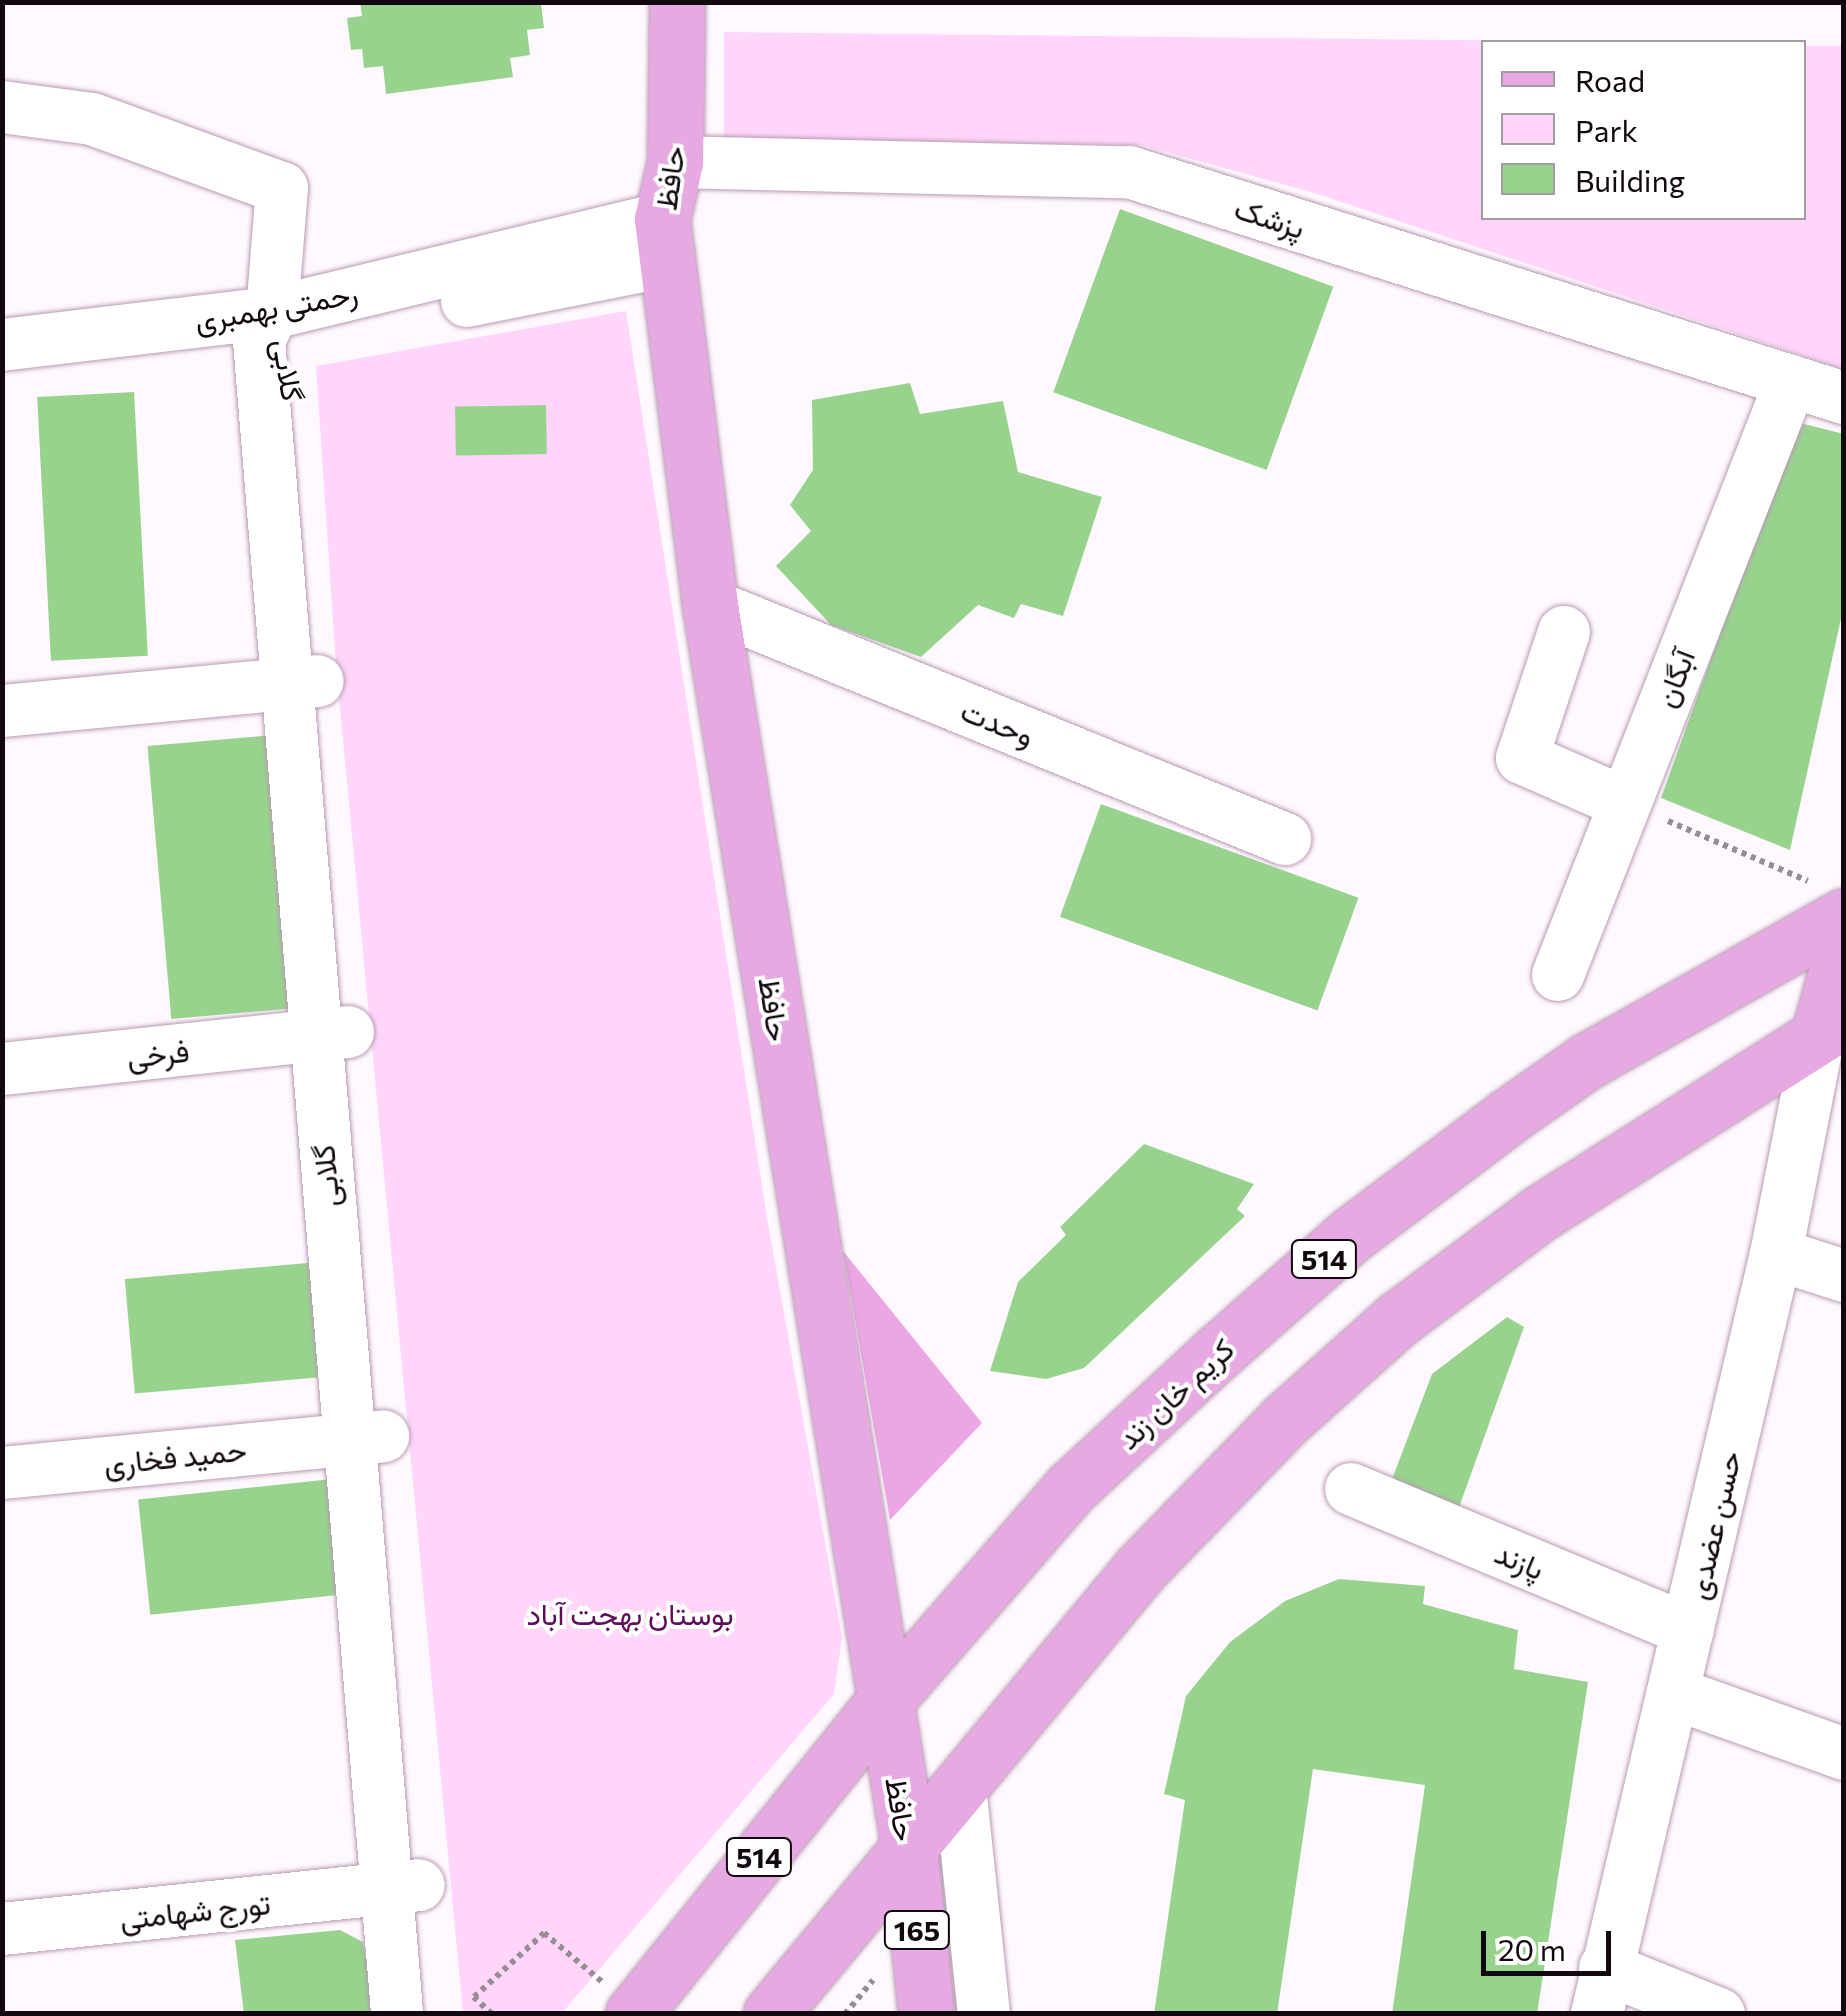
<!DOCTYPE html>
<html>
<head>
<meta charset="utf-8">
<style>
	body { margin:0 }
	#map { position:relative; width:1846px; height:2016px; overflow:hidden; background:#fff8fe; font-family:Commissioner,Vazirmatn,sans-serif }
	div>[style] { position:absolute }
	[style*='--x'] { left:calc(var(--x)*1px); top:calc(var(--y)*1px); width:calc(var(--w)*1px); rotate:calc(var(--a)*1deg) }
	.green>* { inset:0; background:#ffd5f9 }
	.forest>* { inset:0; background:#eba7e3 }
	.building>* { inset:0; background:#98d38e; transform-origin:0 0 }
	.path>* { height:6px; margin-top:-3px; transform-origin:0; background:repeating-linear-gradient(90deg,#978e95 0 5px,transparent 0 10px) }
	.roads { filter:drop-shadow(0 0 2px #b79bb3) drop-shadow(0 0 2px #b79bb3) }
	.minor>* { height:52px; margin:-26px; padding:0 26px; transform-origin:26px; border-radius:26px; background:#fff }
	.major>* { height:55px; margin:-27.5px; padding:0 27.5px; transform-origin:27.5px; border-radius:27.5px; background:#e7a9e1 }
	span { translate:-50% -50%; white-space:nowrap; text-align:center; line-height:1.15; -webkit-text-stroke:8px #fff; paint-order:stroke }
	.shield-label span { padding:2px 8px; background:#fff; border:2px solid; border-radius:8px; -webkit-text-stroke-width:0 }
	.shield-label { font-size:28px; color:#120810; font-weight:700 }
	.street-label { font-size:30px; color:#120810 }
	.park-label { font-size:30px; color:#5f0e5a }
	.frame { position:absolute; inset:0; border:5px solid #120810; pointer-events:none }
	.legend { position:absolute; left:1481px; top:40px; width:325px; height:180px; box-sizing:border-box; background:#fff; border:2px solid #a09c9f; margin:0; padding:12px 18px; list-style:none; font-size:30px; color:#120810 }
	.legend li { display:flex; align-items:center; gap:20px; height:50px }
	.legend b { width:50px; border:2px solid #a09c9f }
	.scale { position:absolute; left:1481px; top:1931px; width:130px; height:45px; box-sizing:border-box; border:5px solid #120810; border-top:0; padding-left:12px; font-size:30px; line-height:35px; white-space:nowrap; color:#120810; -webkit-text-stroke:8px #fff; paint-order:stroke }
</style>
</head>
<body>
<div id="map">
	<div class="green">
		<i style="clip-path:polygon(724px 32px,1640px 42px,1484px 42px,1484px 218px,1804px 218px,1804px 46px,1843px 46px,1843px 369px,1314px 193px,1141px 145px,724px 140px)"></i>
		<i style="clip-path:polygon(626px 311px,767px 1218px,842px 1637px,834px 1694px,562px 2013px,463px 2013px,336px 665px,316px 366px)"></i>
	</div>
	<div class="forest">
		<i style="clip-path:polygon(843px 1251px,982px 1423px,890px 1520px)"></i>
	</div>
	<div class="building">
		<i style="clip-path:polygon(360px 2px,541px 3px,544px 28px,527px 30px,530px 55px,510px 58px,513px 77px,386px 94px,383px 66px,364px 68px,362px 49px,351px 50px,347px 18px,362px 16px)"></i>
		<i style="left:1120px;top:209px;width:227px;height:195px;rotate:20deg"></i>
		<i style="clip-path:polygon(910px 383px,920px 414px,1003px 401px,1018px 472px,1102px 497px,1063px 616px,1021px 604px,1014px 618px,978px 605px,921px 657px,831px 625px,776px 566px,811px 531px,790px 505px,813px 470px,812px 400px)"></i>
		<i style="left:134px;top:392px;width:264px;height:97px;rotate:87deg"></i>
		<i style="left:546px;top:405px;width:49px;height:91px;rotate:89deg"></i>
		<i style="clip-path:polygon(1796px 422px,1844px 434px,1844px 605px,1790px 850px,1661px 798px)"></i>
		<i style="left:273px;top:735px;width:274px;height:126px;rotate:85deg"></i>
		<i style="left:1101px;top:804px;width:274px;height:120px;rotate:20deg"></i>
		<i style="clip-path:polygon(1144px 1144px,1254px 1184px,1237px 1209px,1245px 1216px,1084px 1368px,1046px 1379px,990px 1371px,1018px 1282px,1066px 1235px,1060px 1227px)"></i>
		<i style="left:330px;top:1261px;width:115px;height:206px;rotate:85deg"></i>
		<i style="clip-path:polygon(1507px 1317px,1524px 1327px,1458px 1510px,1389px 1487px,1432px 1374px)"></i>
		<i style="left:342px;top:1478px;width:116px;height:205px;rotate:84deg"></i>
		<i style="clip-path:polygon(1339px 1579px,1425px 1586px,1423px 1604px,1518px 1630px,1514px 1669px,1588px 1682px,1537px 2014px,1392px 2014px,1425px 1785px,1313px 1769px,1277px 2014px,1154px 2014px,1185px 1800px,1164px 1794px,1186px 1696px,1230px 1642px,1285px 1601px)"></i>
		<i style="clip-path:polygon(340px 1930px,363px 1942px,376px 2014px,244px 2014px,235px 1940px)"></i>
	</div>
	<div class="path">
		<i style="--x:1668;--y:821;--w:152;--a:23.2"></i>
		<i style="--x:492;--y:2014;--w:25;--a:-137"></i>
		<i style="--x:474;--y:1997;--w:95;--a:-42.4"></i>
		<i style="--x:544;--y:1933;--w:75;--a:40.1"></i>
		<i style="--x:845;--y:2014;--w:44;--a:-50.5"></i>
	</div>
	<div class="roads">
		<div class="minor">
			<i style="--x:2;--y:107;--w:91;--a:7.6"></i>
			<i style="--x:92;--y:119;--w:202;--a:20"></i>
			<i style="--x:282;--y:188;--w:125;--a:94.6"></i>
			<i style="--x:272;--y:313;--w:31;--a:115"></i>
			<i style="--x:259;--y:341;--w:1679;--a:85.28"></i>
			<i style="--x:675;--y:162;--w:454;--a:1.3"></i>
			<i style="--x:1129;--y:172;--w:750;--a:17.54"></i>
			<i style="--x:467;--y:301;--w:204;--a:-11.3"></i>
			<i style="--x:2;--y:345;--w:272;--a:-6.8"></i>
			<i style="--x:272;--y:313;--w:401;--a:-13.6"></i>
			<i style="--x:710;--y:605;--w:621;--a:22.14"></i>
			<i style="--x:1564;--y:632;--w:133;--a:108.4"></i>
			<i style="--x:1522;--y:758;--w:112;--a:23.6"></i>
			<i style="--x:2;--y:711;--w:317;--a:-5.4"></i>
			<i style="--x:1558;--y:975;--w:638;--a:-68.58"></i>
			<i style="--x:2;--y:1069;--w:348;--a:-6.1"></i>
			<i style="--x:1776;--y:1254;--w:71;--a:17.9"></i>
			<i style="--x:2;--y:1473;--w:383;--a:-5.5"></i>
			<i style="--x:1351;--y:1489;--w:365;--a:22.7"></i>
			<i style="--x:1673;--y:1693;--w:182;--a:19.6"></i>
			<i style="--x:960;--y:1786;--w:229;--a:84"></i>
			<i style="--x:2;--y:1929;--w:419;--a:-6"></i>
			<i style="--x:1605;--y:1968;--w:123;--a:22"></i>
			<i style="--x:1597;--y:2014;--w:781;--a:-76.75"></i>
			<i style="--x:1776;--y:1254;--w:224;--a:-78.9"></i>
		</div>
		<div class="major">
			<i style="--x:677;--y:2;--w:160;--a:90.7"></i>
			<i style="--x:675;--y:162;--w:58;--a:102.8"></i>
			<i style="--x:662;--y:219;--w:389;--a:82.9"></i>
			<i style="--x:710;--y:605;--w:1258;--a:80.9"></i>
			<i style="--x:909;--y:1847;--w:168;--a:84.2"></i>
			<i style="--x:1819;--y:1034;--w:93;--a:-74.5"></i>
			<i style="--x:633;--y:2014;--w:402;--a:-51.2"></i>
			<i style="--x:885;--y:1701;--w:284;--a:-48.9"></i>
			<i style="--x:1072;--y:1487;--w:199;--a:-42.8"></i>
			<i style="--x:1218;--y:1352;--w:179;--a:-41.4"></i>
			<i style="--x:1352;--y:1234;--w:194;--a:-37"></i>
			<i style="--x:1507;--y:1117;--w:98;--a:-35"></i>
			<i style="--x:1587;--y:1061;--w:295;--a:-29.4"></i>
			<i style="--x:771;--y:2014;--w:579;--a:-50.32"></i>
			<i style="--x:1141;--y:1568;--w:206;--a:-45.8"></i>
			<i style="--x:1285;--y:1420;--w:152;--a:-41.8"></i>
			<i style="--x:1398;--y:1319;--w:177;--a:-36.7"></i>
			<i style="--x:1540;--y:1213;--w:360;--a:-32.4"></i>
		</div>
	</div>
	<div class="shield-label">
		<span style="left:1324px;top:1259px">514</span>
		<span style="left:759px;top:1857px">514</span>
		<span style="left:917px;top:1930px">165</span>
	</div>
	<div class="street-label">
		<span style="left:669px;top:178px;rotate:-82deg">حافظ</span>
		<span style="left:1270px;top:217px;rotate:18deg">پزشک</span>
		<span style="left:276px;top:306px;rotate:-10deg">رحمتی بهمبری</span>
		<span style="left:289px;top:370px;rotate:81deg">گلابی</span>
		<span style="left:1674px;top:678px;rotate:-69deg">آبگان</span>
		<span style="left:998px;top:722px;rotate:22deg">وحدت</span>
		<span style="left:775px;top:1009px;rotate:81deg">حافظ</span>
		<span style="left:158px;top:1053px;rotate:-6deg">فرخی</span>
		<span style="left:325px;top:1176px;rotate:-95deg">گلابی</span>
		<span style="left:1175px;top:1393px;rotate:-43deg">کریم خان زند</span>
		<span style="left:175px;top:1456px;rotate:-6deg">حمید فخاری</span>
		<span style="left:1713px;top:1525px;rotate:-77deg">حسن عضدی</span>
		<span style="left:1520px;top:1560px;rotate:23deg">پازند</span>
		<span style="left:902px;top:1809px;rotate:81deg">حافظ</span>
		<span style="left:195px;top:1910px;rotate:-6deg">تورج شهامتی</span>
	</div>
	<div class="park-label">
		<span style="left:630px;top:1613px">بوستان بهجت آباد</span>
	</div>
	<div class="frame"></div>
	<ul class="legend">
	<li><b style="height:12px;background:#e7a9e1"></b>Road</li>
	<li><b style="height:28px;background:#ffd5f9"></b>Park</li>
	<li><b style="height:28px;background:#98d38e"></b>Building</li>
	</ul>
	<div class="scale">20 m</div>
</div>
</body>
</html>
